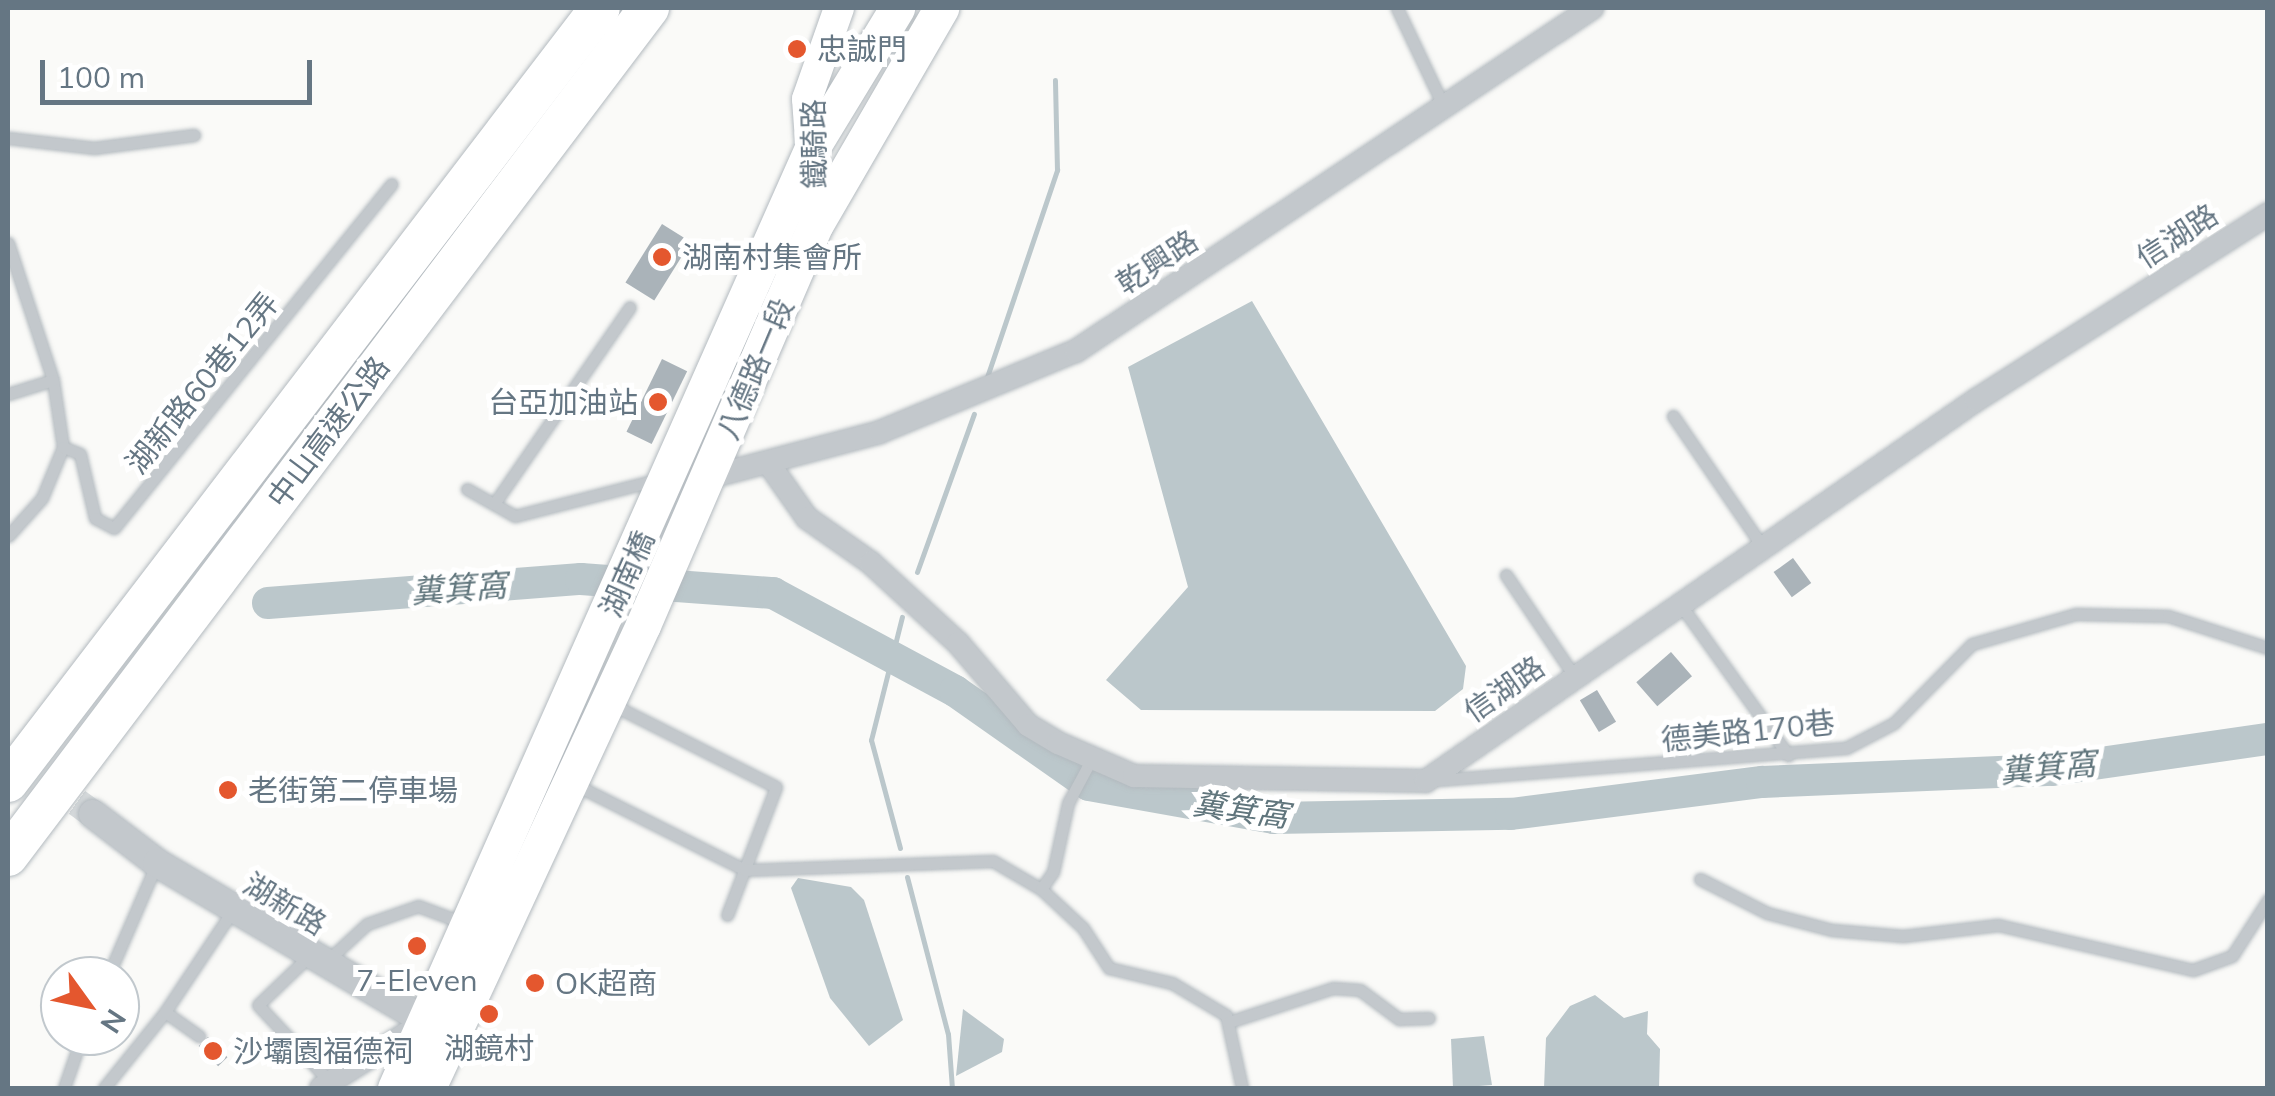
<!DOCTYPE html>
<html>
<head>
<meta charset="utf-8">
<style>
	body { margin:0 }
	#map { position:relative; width:2275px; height:1096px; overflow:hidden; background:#fafaf8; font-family:Mulish,"Noto Sans TC",sans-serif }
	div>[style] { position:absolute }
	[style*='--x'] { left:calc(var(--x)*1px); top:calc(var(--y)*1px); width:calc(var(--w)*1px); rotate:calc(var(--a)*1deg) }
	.water>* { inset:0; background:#bbc7cb }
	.stream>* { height:5px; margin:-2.5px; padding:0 2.5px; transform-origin:2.5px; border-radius:2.5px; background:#bbc7cb }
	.river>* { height:32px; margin:-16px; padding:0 16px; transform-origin:16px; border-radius:16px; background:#bbc7cb }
	.building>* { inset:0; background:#aab3b9; transform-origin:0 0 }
	.tertiary-tunnel>* { height:28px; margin-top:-14px; transform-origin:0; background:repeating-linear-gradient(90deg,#d5d9db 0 28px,transparent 0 42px) }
	.roads { filter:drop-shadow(0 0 2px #b3babf) drop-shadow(0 0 2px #b3babf) }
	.service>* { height:11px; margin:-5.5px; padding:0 5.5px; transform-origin:5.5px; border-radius:5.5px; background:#c3c8cc }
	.minor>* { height:22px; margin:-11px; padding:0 11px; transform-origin:11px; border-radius:11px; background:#c3c8cc }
	.tertiary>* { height:28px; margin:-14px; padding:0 14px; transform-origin:14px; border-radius:14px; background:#c3c8cc }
	.secondary>* { height:30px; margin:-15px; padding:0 15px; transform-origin:15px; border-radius:15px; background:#fff }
	.primary>* { height:35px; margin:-17.5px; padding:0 17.5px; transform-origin:17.5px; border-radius:17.5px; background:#fff }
	.motorway>* { height:40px; margin:-20px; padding:0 20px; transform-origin:20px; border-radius:20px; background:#fff }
	.dots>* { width:28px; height:28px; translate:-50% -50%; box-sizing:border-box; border:5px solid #fff; border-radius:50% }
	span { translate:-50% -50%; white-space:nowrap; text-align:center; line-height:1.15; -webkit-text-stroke:10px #fff; paint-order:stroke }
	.poi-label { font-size:30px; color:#657683 }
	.left { translate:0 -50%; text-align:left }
	.right { translate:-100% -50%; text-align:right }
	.street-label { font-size:30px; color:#657683 }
	.water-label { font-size:32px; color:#60757c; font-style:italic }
	.frame { position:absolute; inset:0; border:10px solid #657683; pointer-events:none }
	.north { position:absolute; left:40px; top:956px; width:100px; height:100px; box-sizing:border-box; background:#fff; border:2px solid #c1c8cd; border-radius:50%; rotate:123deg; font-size:28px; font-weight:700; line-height:40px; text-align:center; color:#657683 }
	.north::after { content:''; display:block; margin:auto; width:35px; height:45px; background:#e4572e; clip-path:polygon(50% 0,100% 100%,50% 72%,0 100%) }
	.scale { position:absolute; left:40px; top:60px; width:272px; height:45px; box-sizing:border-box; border:5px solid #657683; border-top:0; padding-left:12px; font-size:30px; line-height:35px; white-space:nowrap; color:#657683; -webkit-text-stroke:8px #fff; paint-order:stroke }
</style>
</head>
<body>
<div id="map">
	<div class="water">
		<i style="clip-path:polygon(1252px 301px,1466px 666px,1463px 689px,1435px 711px,1141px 710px,1106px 680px,1188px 587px,1128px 367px)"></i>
		<i style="clip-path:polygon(798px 878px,851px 887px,864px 900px,903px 1020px,869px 1046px,830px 998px,791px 888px)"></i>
		<i style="clip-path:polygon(1595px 995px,1624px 1018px,1648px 1011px,1647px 1034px,1660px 1049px,1659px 1088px,1544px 1088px,1546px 1038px,1570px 1006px)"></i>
		<i style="clip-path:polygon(963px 1009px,1004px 1039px,1002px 1052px,956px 1076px)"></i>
		<i style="clip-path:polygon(1484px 1036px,1492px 1085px,1453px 1088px,1451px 1039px)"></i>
	</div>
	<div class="stream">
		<i style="--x:987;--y:377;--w:219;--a:-71.3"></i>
		<i style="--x:1057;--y:170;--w:90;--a:-91.3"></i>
		<i style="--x:917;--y:572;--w:168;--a:-70.2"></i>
		<i style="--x:900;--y:848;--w:112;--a:-105"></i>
		<i style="--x:871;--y:740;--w:127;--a:-75.9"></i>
		<i style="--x:907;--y:877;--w:162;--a:75.4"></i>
		<i style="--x:948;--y:1034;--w:54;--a:85.8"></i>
	</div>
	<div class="river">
		<i style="--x:268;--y:603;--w:314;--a:-4.4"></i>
		<i style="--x:581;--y:579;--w:193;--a:4.2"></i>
		<i style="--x:773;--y:593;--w:207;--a:28.3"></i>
		<i style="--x:955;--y:691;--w:164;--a:35"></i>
		<i style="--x:1089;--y:785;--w:188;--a:10.1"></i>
		<i style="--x:1274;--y:818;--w:237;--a:-1"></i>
		<i style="--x:1511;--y:814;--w:253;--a:-7.3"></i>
		<i style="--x:1762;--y:782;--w:290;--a:-2.4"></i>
		<i style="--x:2052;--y:770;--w:218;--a:-8.2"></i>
	</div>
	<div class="building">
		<i style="left:662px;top:224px;width:34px;height:69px;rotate:32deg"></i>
		<i style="left:662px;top:359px;width:28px;height:81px;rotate:26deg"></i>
		<i style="left:1793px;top:558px;width:31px;height:24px;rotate:54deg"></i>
		<i style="left:1671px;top:652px;width:32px;height:46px;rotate:49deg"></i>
		<i style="left:1597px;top:690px;width:37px;height:20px;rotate:59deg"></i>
		<i style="left:208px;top:1037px;width:28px;height:13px;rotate:46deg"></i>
	</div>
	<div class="tertiary-tunnel">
		<i style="--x:9;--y:753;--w:104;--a:36"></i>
	</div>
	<div class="roads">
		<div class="service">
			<i style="--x:1397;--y:8;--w:110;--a:64.6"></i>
			<i style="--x:8;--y:138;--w:87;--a:6.6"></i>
			<i style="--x:94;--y:148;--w:101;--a:-7.4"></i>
			<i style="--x:8;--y:243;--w:144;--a:71.8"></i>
			<i style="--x:53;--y:380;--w:68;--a:81.5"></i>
			<i style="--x:63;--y:447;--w:55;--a:112.4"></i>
			<i style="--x:42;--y:498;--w:51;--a:131.8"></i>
			<i style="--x:8;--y:394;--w:47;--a:-17.3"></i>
			<i style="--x:1673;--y:416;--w:158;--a:55.6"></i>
			<i style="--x:63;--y:447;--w:18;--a:22"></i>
			<i style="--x:80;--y:454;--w:66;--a:76.8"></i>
			<i style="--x:95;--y:518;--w:21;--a:28"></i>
			<i style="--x:114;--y:528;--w:442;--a:-51.1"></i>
			<i style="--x:467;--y:489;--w:55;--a:29.4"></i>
			<i style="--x:515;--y:516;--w:146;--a:-14.3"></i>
			<i style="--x:494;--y:504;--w:239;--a:-55.4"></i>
			<i style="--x:1506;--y:575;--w:122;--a:56"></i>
			<i style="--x:1680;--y:604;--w:186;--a:54.4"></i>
			<i style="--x:613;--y:705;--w:182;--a:26.7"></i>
			<i style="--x:776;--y:787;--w:137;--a:110.9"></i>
			<i style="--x:1437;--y:780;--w:410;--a:-4.5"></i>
			<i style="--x:1846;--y:748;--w:54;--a:-27.5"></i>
			<i style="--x:1894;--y:723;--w:111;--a:-45.4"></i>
			<i style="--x:1972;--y:644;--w:108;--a:-16.1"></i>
			<i style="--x:2076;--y:614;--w:92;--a:1.2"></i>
			<i style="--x:2168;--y:616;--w:105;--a:17.7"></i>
			<i style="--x:572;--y:783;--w:194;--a:26.7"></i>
			<i style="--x:745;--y:870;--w:248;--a:-2.1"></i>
			<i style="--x:993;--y:861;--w:56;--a:30.3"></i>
			<i style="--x:1041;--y:889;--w:57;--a:42.9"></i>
			<i style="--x:1083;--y:928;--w:48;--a:57"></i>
			<i style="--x:1109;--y:968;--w:65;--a:13.4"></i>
			<i style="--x:1172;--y:983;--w:63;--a:30.7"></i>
			<i style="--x:1226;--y:1015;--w:75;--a:77.6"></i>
			<i style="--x:1700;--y:879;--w:75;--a:26.9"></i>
			<i style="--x:1767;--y:913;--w:67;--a:14.7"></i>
			<i style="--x:1832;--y:930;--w:71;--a:4.8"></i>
			<i style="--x:1903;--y:936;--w:96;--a:-6.6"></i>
			<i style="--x:1998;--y:925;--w:200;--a:13"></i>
			<i style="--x:2193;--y:970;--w:41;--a:-19.7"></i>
			<i style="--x:2232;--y:956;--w:67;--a:-57.3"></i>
			<i style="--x:1041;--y:889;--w:21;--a:-55"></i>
			<i style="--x:1053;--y:872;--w:71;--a:-77.7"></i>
			<i style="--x:1068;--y:803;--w:51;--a:-61.9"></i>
			<i style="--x:308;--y:957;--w:69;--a:136.2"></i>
			<i style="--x:258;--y:1005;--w:105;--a:46.9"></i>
			<i style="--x:328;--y:960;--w:53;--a:-42.7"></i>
			<i style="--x:367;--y:924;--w:54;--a:-19.4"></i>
			<i style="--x:418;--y:906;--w:49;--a:20.3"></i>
			<i style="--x:108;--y:976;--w:121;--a:-66.6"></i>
			<i style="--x:165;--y:1012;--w:42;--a:35.2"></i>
			<i style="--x:1229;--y:1022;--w:109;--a:-18.1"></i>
			<i style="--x:1333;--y:988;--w:27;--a:4"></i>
			<i style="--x:1360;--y:990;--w:49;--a:36.6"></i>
			<i style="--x:1399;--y:1019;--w:30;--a:-2"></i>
			<i style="--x:64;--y:1088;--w:55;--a:-70.9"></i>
			<i style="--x:104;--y:1088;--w:97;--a:-51.2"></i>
			<i style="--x:165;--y:1012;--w:123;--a:-56.3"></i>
		</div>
		<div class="minor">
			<i style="--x:769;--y:464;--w:66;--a:54.9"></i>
			<i style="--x:807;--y:518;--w:78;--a:35.1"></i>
			<i style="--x:871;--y:563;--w:118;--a:42.6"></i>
			<i style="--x:958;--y:643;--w:108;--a:49.5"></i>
			<i style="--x:1028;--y:725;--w:35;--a:31"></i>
			<i style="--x:1058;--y:743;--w:83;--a:23.5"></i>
			<i style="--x:1134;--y:776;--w:292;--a:1"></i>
			<i style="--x:1426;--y:781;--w:669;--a:-34.71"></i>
			<i style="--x:1976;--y:400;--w:346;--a:-32.5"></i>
			<i style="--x:710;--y:477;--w:176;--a:-14.8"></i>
			<i style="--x:880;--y:432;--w:212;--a:-22.5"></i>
			<i style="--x:1076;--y:351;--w:620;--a:-33.61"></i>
			<i style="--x:321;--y:1088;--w:117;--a:-32.5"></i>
		</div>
		<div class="tertiary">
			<i style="--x:93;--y:814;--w:81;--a:37.4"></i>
			<i style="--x:157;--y:863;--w:329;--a:30.5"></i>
		</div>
		<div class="secondary">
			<i style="--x:816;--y:224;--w:125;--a:-94.1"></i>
			<i style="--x:807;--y:99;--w:96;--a:-70.6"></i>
		</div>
		<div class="primary">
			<i style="--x:395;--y:1088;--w:1028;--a:-66.08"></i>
			<i style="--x:812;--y:148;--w:164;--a:-58.7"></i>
			<i style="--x:428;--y:1088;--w:510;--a:-65.09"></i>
			<i style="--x:643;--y:625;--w:437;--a:-66.7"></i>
			<i style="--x:816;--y:224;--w:250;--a:-59.9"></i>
		</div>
		<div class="motorway">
			<i style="--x:8;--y:782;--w:974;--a:-52.59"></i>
			<i style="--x:8;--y:856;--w:1063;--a:-52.91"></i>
		</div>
	</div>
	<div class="dots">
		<i style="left:797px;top:49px;background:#e4572e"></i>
		<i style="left:662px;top:257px;background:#e4572e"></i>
		<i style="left:658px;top:402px;background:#e4572e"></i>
		<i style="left:228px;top:790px;background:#e4572e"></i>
		<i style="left:417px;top:946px;background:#e4572e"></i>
		<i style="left:535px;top:983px;background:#e4572e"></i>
		<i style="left:489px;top:1014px;background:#e4572e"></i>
		<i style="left:213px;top:1051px;background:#e4572e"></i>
	</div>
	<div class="poi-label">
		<span class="left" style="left:817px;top:49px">忠誠門</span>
		<span class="left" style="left:682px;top:257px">湖南村集會所</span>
		<span class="right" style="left:638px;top:402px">台亞加油站</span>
		<span class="left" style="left:248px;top:790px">老街第二停車場</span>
		<span style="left:417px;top:980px">7-Eleven</span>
		<span class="left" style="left:555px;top:983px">OK超商</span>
		<span style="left:489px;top:1048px">湖鏡村</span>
		<span class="left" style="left:233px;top:1051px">沙壩園福德祠</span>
	</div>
	<div class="street-label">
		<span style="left:814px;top:144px;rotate:-91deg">鐵騎路</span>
		<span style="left:2177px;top:236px;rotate:-33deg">信湖路</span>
		<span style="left:1157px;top:262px;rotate:-33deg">乾興路</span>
		<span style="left:755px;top:369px;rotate:-67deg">八德路一段</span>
		<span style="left:202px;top:383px;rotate:-51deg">湖新路60巷12弄</span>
		<span style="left:328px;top:432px;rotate:-53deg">中山高速公路</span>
		<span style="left:627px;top:574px;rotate:-66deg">湖南橋</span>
		<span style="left:1504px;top:689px;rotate:-35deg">信湖路</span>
		<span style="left:1748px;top:731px;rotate:-6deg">德美路170巷</span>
		<span style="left:285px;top:904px;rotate:31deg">湖新路</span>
	</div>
	<div class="water-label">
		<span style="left:459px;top:588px;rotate:-4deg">糞箕窩</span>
		<span style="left:2048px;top:767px;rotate:-5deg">糞箕窩</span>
		<span style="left:1241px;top:809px;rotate:8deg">糞箕窩</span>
	</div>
	<div class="frame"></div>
	<div class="north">N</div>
	<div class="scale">100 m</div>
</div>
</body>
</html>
